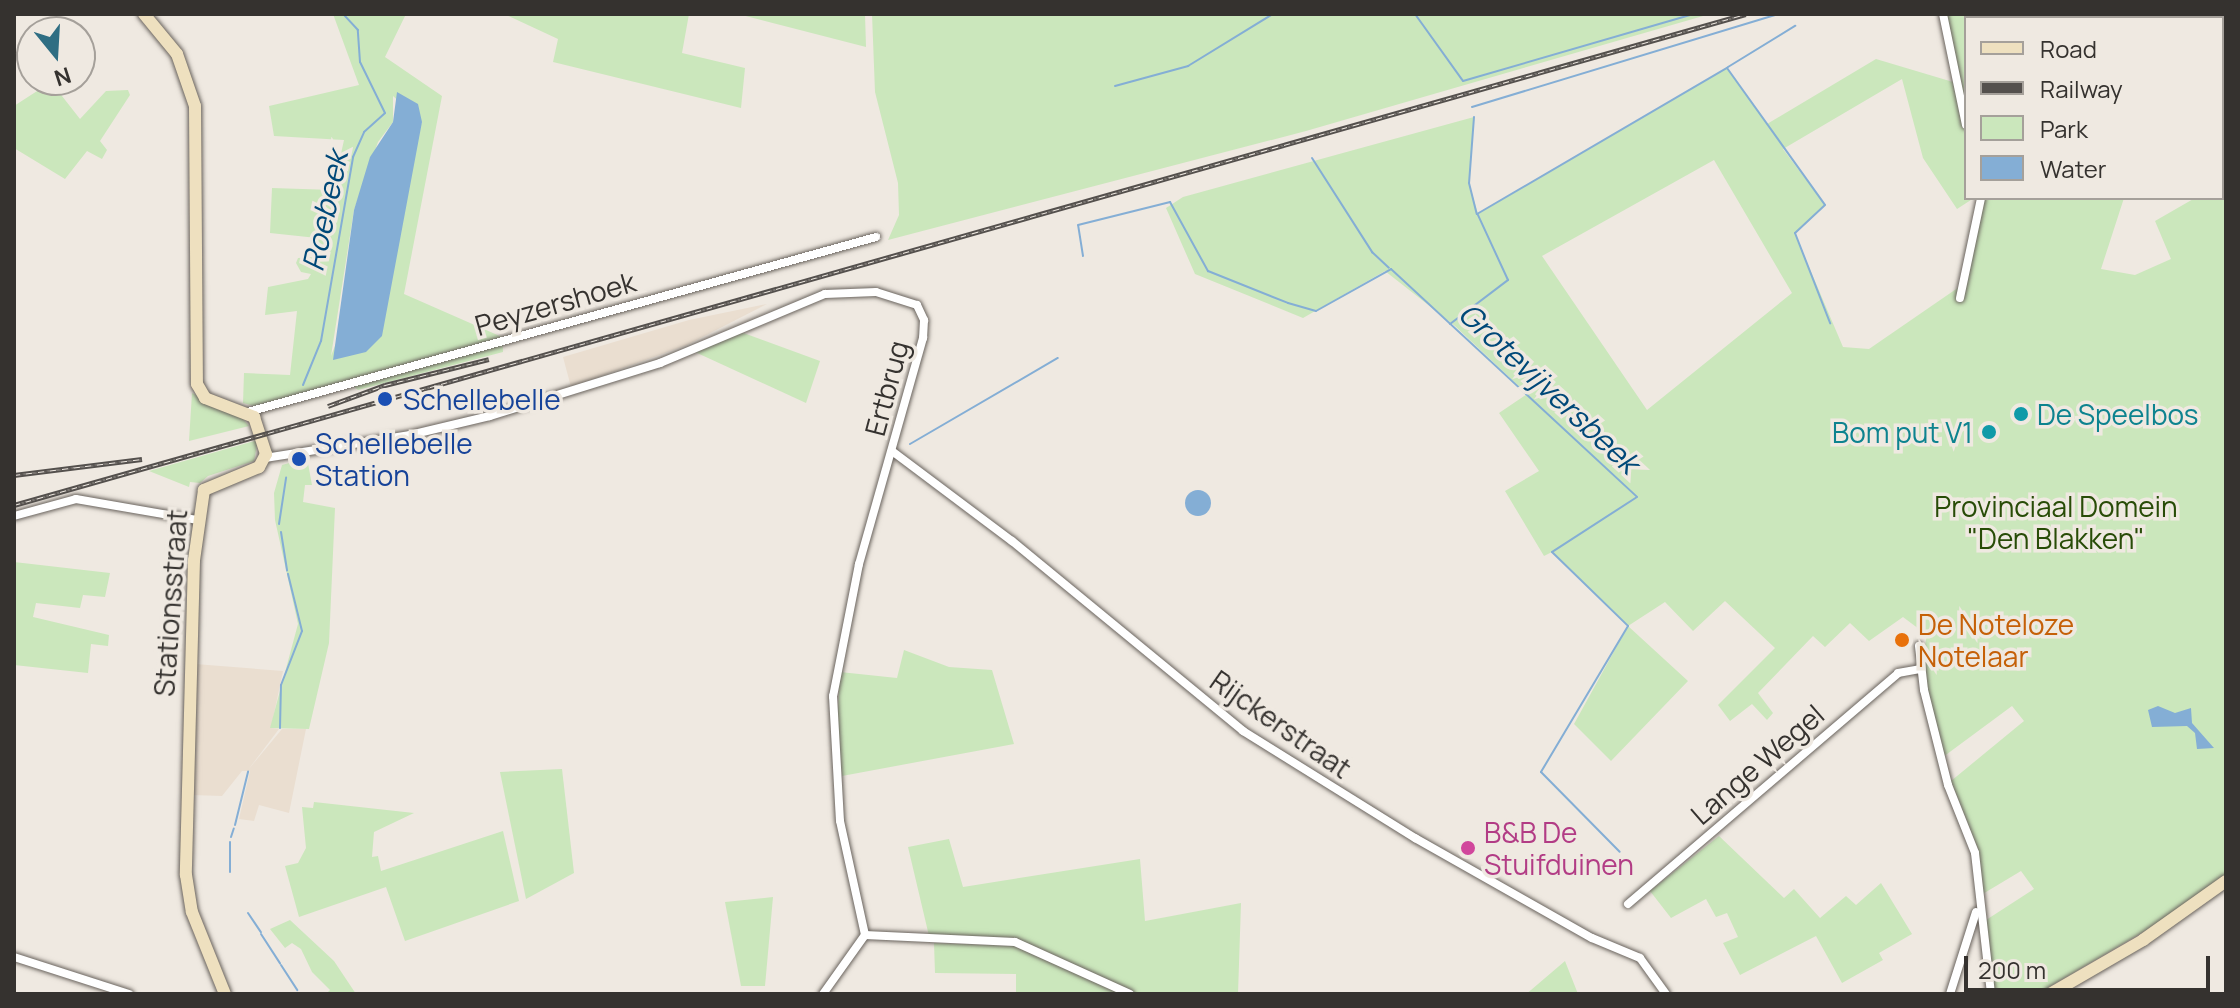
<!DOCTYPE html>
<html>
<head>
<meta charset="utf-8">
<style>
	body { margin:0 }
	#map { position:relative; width:2240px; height:1008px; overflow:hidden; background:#efe9e1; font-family:Manrope,sans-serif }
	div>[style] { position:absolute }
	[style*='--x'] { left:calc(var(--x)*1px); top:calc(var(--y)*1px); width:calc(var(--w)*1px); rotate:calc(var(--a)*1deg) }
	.built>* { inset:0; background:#eaded0 }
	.green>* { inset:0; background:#cbe7bc }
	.water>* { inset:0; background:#84aed5 }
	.round { border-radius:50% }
	.stream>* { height:2px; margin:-1px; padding:0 1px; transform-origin:1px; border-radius:1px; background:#84aed5 }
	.roads { filter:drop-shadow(0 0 2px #69635d) drop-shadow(0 0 2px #69635d) }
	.street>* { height:8px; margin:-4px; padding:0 4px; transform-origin:4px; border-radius:4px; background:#fff }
	.secondary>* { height:12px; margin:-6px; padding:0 6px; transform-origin:6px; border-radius:6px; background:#eee0bf }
	.rail>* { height:5px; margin-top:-2.5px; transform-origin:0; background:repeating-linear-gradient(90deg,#efe9e1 0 6px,#54504d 0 12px); box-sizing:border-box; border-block:2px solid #54504d }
	.dots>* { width:22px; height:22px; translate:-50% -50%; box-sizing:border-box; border:4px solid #efe9e1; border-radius:50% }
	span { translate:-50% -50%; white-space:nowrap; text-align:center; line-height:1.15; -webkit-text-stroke:7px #efe9e1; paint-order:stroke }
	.street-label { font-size:28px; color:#35322f }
	.transit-label { font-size:28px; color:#164399 }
	.left { translate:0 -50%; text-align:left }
	.culture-label { font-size:28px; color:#0d838f }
	.right { translate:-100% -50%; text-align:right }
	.park-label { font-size:28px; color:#284c07 }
	.food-label { font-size:28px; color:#c56008 }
	.hotel-label { font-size:28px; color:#b23c85 }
	.water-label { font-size:30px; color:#004878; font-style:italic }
	.frame { position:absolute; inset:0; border:16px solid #35322f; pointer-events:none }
	.legend { position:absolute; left:1964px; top:16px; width:260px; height:184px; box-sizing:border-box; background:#efe9e1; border:2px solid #a5a09a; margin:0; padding:10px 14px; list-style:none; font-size:24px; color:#35322f }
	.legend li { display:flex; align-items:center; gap:16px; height:40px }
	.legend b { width:40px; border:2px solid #a5a09a }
	.north { position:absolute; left:16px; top:16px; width:80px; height:80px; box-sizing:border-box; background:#efe9e1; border:2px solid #a5a09a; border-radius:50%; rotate:162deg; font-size:22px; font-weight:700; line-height:32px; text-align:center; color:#35322f }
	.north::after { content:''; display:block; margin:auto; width:28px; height:36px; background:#2f6e83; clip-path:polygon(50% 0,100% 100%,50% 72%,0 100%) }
	.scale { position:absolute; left:1964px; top:956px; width:246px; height:36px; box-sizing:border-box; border:4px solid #35322f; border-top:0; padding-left:10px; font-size:24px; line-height:28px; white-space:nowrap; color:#35322f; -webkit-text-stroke:6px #efe9e1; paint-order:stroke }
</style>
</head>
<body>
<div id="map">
	<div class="built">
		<i style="clip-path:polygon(767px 304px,687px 345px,571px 387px,563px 357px,689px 320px)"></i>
		<i style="clip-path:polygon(195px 664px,283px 671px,271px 728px,279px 729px,248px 770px,282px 729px,306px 729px,289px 813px,259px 805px,254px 821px,239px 819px,250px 771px,242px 771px,222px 796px,192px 795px)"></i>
	</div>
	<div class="green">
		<i style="clip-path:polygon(evenodd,333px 14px,406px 14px,385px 57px,442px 96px,404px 294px,502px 337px,503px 352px,358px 390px,347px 381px,254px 406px,243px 403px,244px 373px,290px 375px,297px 311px,265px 315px,268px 287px,308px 279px,311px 274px,301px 272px,296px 263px,298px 258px,315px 257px,317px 238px,270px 233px,272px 188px,333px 190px,344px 140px,274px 136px,269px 106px,359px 85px,333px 14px,393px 96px,422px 122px,331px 356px,354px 210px,378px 142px,393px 122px,393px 96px)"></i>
		<i style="clip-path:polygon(504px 14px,689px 14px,682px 53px,745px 68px,741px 108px,553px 62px,558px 39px)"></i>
		<i style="clip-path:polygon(738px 14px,865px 14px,866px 47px)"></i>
		<i style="clip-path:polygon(872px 14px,1710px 14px,1306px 131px,888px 240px,899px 215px,898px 183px,875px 92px)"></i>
		<i style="clip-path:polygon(evenodd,1946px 14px,2226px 14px,2226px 875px,2167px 918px,2037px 994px,1992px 994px,1983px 922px,2034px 889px,2021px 871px,1981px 895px,1978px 849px,1951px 781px,2024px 721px,2012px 706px,1943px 757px,1921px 665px,1927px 635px,1903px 617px,1869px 641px,1850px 623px,1825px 647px,1813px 636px,1758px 693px,1773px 713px,1767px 720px,1752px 704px,1730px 721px,1718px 705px,1775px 648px,1725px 601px,1693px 631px,1665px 602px,1628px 626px,1688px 681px,1611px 761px,1574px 724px,1628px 626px,1552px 552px,1544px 556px,1505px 491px,1539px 471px,1499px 413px,1527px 394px,1455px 326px,1385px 271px,1303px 318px,1195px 274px,1166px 208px,1183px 197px,1474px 117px,1469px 183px,1478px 214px,1727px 68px,1767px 124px,1876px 59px,1953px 82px,1966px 137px,1966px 198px,1974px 198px,1957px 209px,1923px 158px,1902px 79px,1783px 149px,1825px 205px,1795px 234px,1843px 347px,1869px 349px,1962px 285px,1984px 198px,2124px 198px,2101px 269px,2135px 275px,2171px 259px,2155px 221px,2195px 198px,2222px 198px,2222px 18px,1966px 18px,1966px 115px,1946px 14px,1714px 160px,1792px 293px,1647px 410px,1542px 256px,1714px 160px)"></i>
		<i style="clip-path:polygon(51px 82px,80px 119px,106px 91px,128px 90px,130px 95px,100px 141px,107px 150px,102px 159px,87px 151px,65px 179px,14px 148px,14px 106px)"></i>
		<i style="clip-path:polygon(738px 331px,820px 361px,806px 403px,695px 352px)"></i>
		<i style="clip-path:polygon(192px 393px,241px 417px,249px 426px,189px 441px)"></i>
		<i style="clip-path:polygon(258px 440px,254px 461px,208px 476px,200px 483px,190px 482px,189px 487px,149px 471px)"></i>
		<i style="clip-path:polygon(307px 458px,312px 485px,305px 485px,303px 502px,335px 508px,329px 643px,309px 729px,270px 728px,298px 624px,275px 520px,274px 493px,282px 465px)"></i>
		<i style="clip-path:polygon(14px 562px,110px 573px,105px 597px,83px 595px,80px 608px,36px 603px,33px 617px,109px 635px,108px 646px,91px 644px,88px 673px,14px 665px)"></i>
		<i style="clip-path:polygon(904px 650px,949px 667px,992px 670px,1014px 744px,842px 776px,837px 727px,840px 672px,897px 678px)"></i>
		<i style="clip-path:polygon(562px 769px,574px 873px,526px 899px,500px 772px)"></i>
		<i style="clip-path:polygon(314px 802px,414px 813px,374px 832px,372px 857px,378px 856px,381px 871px,503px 831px,519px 901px,405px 941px,386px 887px,299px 917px,285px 866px,298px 863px,306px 848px,302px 807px,313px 808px)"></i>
		<i style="clip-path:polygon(1719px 836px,1784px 898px,1794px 889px,1820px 918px,1846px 896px,1856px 905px,1881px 883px,1912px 934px,1879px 953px,1883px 960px,1842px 983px,1816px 936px,1740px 975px,1723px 943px,1738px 937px,1727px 913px,1716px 917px,1706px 899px,1671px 918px,1650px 891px)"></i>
		<i style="clip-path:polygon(949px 839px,963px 887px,1140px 859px,1145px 921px,1241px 903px,1238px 994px,1137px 994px,1019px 940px,929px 936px,908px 847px)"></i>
		<i style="clip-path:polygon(773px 897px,765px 986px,741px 986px,725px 902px)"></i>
		<i style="clip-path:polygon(290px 920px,334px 961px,356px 994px,326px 994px,330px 990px,312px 972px,301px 949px,292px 943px,285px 948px,270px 929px)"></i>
		<i style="clip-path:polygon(934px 943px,1017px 946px,1122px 994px,1016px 994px,1016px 974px,935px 973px)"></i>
		<i style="clip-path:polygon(1565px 961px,1578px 994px,1526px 994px,1531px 990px)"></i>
	</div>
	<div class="water">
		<i style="clip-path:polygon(397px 92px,418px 104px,422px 122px,382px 336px,366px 352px,333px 360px,354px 210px,370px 157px,393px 122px)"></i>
		<i class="round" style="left:1185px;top:490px;width:26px;height:26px"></i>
		<i style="clip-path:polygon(2158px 706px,2175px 713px,2191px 708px,2192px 723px,2214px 748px,2197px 749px,2195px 733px,2187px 726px,2152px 727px,2148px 710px)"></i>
	</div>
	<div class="stream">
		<i style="--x:1415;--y:14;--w:82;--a:54.4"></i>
		<i style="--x:1463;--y:81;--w:240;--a:-16.2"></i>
		<i style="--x:1728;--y:67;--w:79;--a:-31.5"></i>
		<i style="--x:1115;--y:86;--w:76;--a:-15.3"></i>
		<i style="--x:1188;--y:66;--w:100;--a:-31.5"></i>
		<i style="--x:1472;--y:107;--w:321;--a:-16.9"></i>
		<i style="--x:1474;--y:117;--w:66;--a:94.3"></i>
		<i style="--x:1469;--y:183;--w:32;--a:76"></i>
		<i style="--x:1477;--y:214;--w:290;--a:-30.3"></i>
		<i style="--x:1727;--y:68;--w:168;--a:54.4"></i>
		<i style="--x:1825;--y:205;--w:41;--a:137"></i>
		<i style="--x:1795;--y:233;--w:97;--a:68.7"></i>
		<i style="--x:1312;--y:158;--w:112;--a:57.4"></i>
		<i style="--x:1372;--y:252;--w:23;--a:43"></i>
		<i style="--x:1083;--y:256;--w:31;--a:-99"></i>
		<i style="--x:1078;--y:225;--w:95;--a:-14"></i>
		<i style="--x:1170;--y:202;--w:79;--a:61.2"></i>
		<i style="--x:1208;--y:271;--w:86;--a:21.8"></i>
		<i style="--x:1288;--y:303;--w:29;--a:16"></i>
		<i style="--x:1316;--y:311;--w:86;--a:-29.2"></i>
		<i style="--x:1391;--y:269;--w:335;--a:42.8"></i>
		<i style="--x:1637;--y:497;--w:101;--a:147.1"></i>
		<i style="--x:1552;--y:552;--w:106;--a:44.2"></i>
		<i style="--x:1628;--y:626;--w:170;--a:120.8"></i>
		<i style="--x:1541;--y:772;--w:112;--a:45.4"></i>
		<i style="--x:1450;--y:324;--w:73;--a:-37.2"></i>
		<i style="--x:1508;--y:280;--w:72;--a:-114.8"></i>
		<i style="--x:303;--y:385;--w:48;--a:-67.8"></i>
		<i style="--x:321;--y:341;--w:187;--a:-80.1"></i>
		<i style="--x:353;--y:157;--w:27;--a:-66"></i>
		<i style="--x:364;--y:132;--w:28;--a:-42"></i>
		<i style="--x:385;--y:113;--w:57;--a:-116.1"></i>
		<i style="--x:360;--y:62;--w:32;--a:-94"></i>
		<i style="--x:358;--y:30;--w:22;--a:-133"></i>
		<i style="--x:910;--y:444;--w:171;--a:-30.2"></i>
		<i style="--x:279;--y:524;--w:47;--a:-81.3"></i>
		<i style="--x:281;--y:532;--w:39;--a:81"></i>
		<i style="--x:280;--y:728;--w:43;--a:-88.7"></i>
		<i style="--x:281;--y:685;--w:58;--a:-68.7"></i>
		<i style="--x:302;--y:631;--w:59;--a:-103.8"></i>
		<i style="--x:235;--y:825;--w:55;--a:-76.2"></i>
		<i style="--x:231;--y:837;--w:9;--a:-72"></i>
		<i style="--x:230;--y:872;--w:30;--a:-90"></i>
		<i style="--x:248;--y:913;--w:23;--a:56"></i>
		<i style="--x:261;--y:934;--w:35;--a:57"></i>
		<i style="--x:281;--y:965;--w:30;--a:57"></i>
	</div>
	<div class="roads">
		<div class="street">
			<i style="--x:1943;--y:14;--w:113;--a:78.3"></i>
			<i style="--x:1960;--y:298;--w:102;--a:-78.1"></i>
			<i style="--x:248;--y:412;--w:652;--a:-15.57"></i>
			<i style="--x:892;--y:451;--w:150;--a:36.9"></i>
			<i style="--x:1012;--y:541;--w:299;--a:39.4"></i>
			<i style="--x:1243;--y:731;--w:203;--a:31.9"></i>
			<i style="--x:1415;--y:838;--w:203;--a:29.5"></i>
			<i style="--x:1592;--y:938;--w:52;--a:22.6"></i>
			<i style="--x:1640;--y:958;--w:44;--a:54.2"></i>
			<i style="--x:265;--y:458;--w:147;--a:-9"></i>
			<i style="--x:410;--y:435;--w:82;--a:-13.4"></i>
			<i style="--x:490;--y:416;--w:178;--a:-17.3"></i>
			<i style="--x:660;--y:363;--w:179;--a:-22.7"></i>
			<i style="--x:825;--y:294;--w:51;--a:-2.2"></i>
			<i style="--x:876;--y:292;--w:43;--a:17.6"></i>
			<i style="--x:917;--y:305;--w:17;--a:65"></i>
			<i style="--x:924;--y:320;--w:18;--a:93"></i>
			<i style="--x:923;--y:338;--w:235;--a:105.8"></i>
			<i style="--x:859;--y:564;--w:135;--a:101.1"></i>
			<i style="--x:833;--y:696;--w:125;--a:86.8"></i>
			<i style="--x:840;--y:821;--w:117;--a:77.6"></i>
			<i style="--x:14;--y:516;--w:64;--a:-15.3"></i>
			<i style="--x:76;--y:499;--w:124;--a:9.8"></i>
			<i style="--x:1919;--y:646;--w:44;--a:83.5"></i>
			<i style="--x:1924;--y:690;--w:98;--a:75.8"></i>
			<i style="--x:1948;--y:785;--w:73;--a:68.3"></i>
			<i style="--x:1975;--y:853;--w:142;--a:83.5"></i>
			<i style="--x:1628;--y:904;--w:355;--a:-40.5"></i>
			<i style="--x:1898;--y:673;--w:22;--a:-10"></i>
			<i style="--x:865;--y:935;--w:150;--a:2.7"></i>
			<i style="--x:1015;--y:942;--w:126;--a:24.3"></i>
			<i style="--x:14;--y:957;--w:121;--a:17.8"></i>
			<i style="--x:823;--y:994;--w:72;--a:-54.6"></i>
			<i style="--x:1950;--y:994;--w:86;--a:-72.4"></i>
		</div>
		<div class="secondary">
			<i style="--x:144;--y:14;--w:52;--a:50.5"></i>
			<i style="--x:177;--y:54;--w:55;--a:70.9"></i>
			<i style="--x:195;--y:106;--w:278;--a:89.6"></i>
			<i style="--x:197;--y:384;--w:16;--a:60"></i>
			<i style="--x:205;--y:398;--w:53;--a:21.2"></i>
			<i style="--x:254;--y:417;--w:39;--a:72"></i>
			<i style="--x:266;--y:454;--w:15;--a:118"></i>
			<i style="--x:259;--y:467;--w:60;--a:157.3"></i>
			<i style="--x:204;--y:490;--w:71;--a:98.1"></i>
			<i style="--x:194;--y:560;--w:315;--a:91.5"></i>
			<i style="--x:186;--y:875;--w:37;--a:81"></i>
			<i style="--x:192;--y:912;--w:88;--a:68.1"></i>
			<i style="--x:2050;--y:994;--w:108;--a:-30.1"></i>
			<i style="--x:2143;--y:940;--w:102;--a:-35.4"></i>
		</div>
	</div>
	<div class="rail">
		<i style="--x:328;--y:406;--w:61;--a:-20.2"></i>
		<i style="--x:385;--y:385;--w:107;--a:-14"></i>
		<i style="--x:14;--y:475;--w:129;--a:-7.1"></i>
		<i style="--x:14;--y:505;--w:1800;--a:-15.83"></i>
	</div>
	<div class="dots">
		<i style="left:385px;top:399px;background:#1a4fb4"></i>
		<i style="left:2021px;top:414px;background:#0f9aa8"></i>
		<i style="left:1989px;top:432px;background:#0f9aa8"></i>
		<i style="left:299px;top:459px;background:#1a4fb4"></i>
		<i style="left:1902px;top:640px;background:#e8710a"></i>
		<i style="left:1468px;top:848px;background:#d1479c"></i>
	</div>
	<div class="street-label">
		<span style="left:555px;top:303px;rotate:-16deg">Peyzershoek</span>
		<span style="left:886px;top:388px;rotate:-75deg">Ertbrug</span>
		<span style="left:170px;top:603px;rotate:-86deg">Stationsstraat</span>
		<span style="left:1281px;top:724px;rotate:35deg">Rijckerstraat</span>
		<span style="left:1757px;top:764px;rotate:-41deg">Lange Wegel</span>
	</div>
	<div class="transit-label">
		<span class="left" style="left:403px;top:399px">Schellebelle</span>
		<span class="left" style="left:315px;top:459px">Schellebelle<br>Station</span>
	</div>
	<div class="culture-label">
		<span class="left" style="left:2037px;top:414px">De Speelbos</span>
		<span class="right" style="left:1973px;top:432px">Bom put V1</span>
	</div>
	<div class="park-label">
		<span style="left:2056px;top:522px">Provinciaal Domein<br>"Den Blakken"</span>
	</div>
	<div class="food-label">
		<span class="left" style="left:1918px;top:640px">De Noteloze<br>Notelaar</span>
	</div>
	<div class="hotel-label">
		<span class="left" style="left:1484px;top:848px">B&amp;B De<br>Stuifduinen</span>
	</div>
	<div class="water-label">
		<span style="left:325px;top:211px;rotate:-78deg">Roebeek</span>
		<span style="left:1549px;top:388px;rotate:43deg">Grotevijversbeek</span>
	</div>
	<div class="frame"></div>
	<ul class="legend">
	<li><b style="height:10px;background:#eee0bf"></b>Road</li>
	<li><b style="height:10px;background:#54504d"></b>Railway</li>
	<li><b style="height:22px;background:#cbe7bc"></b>Park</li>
	<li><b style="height:22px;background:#84aed5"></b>Water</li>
	</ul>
	<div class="north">N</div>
	<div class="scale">200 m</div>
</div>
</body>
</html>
